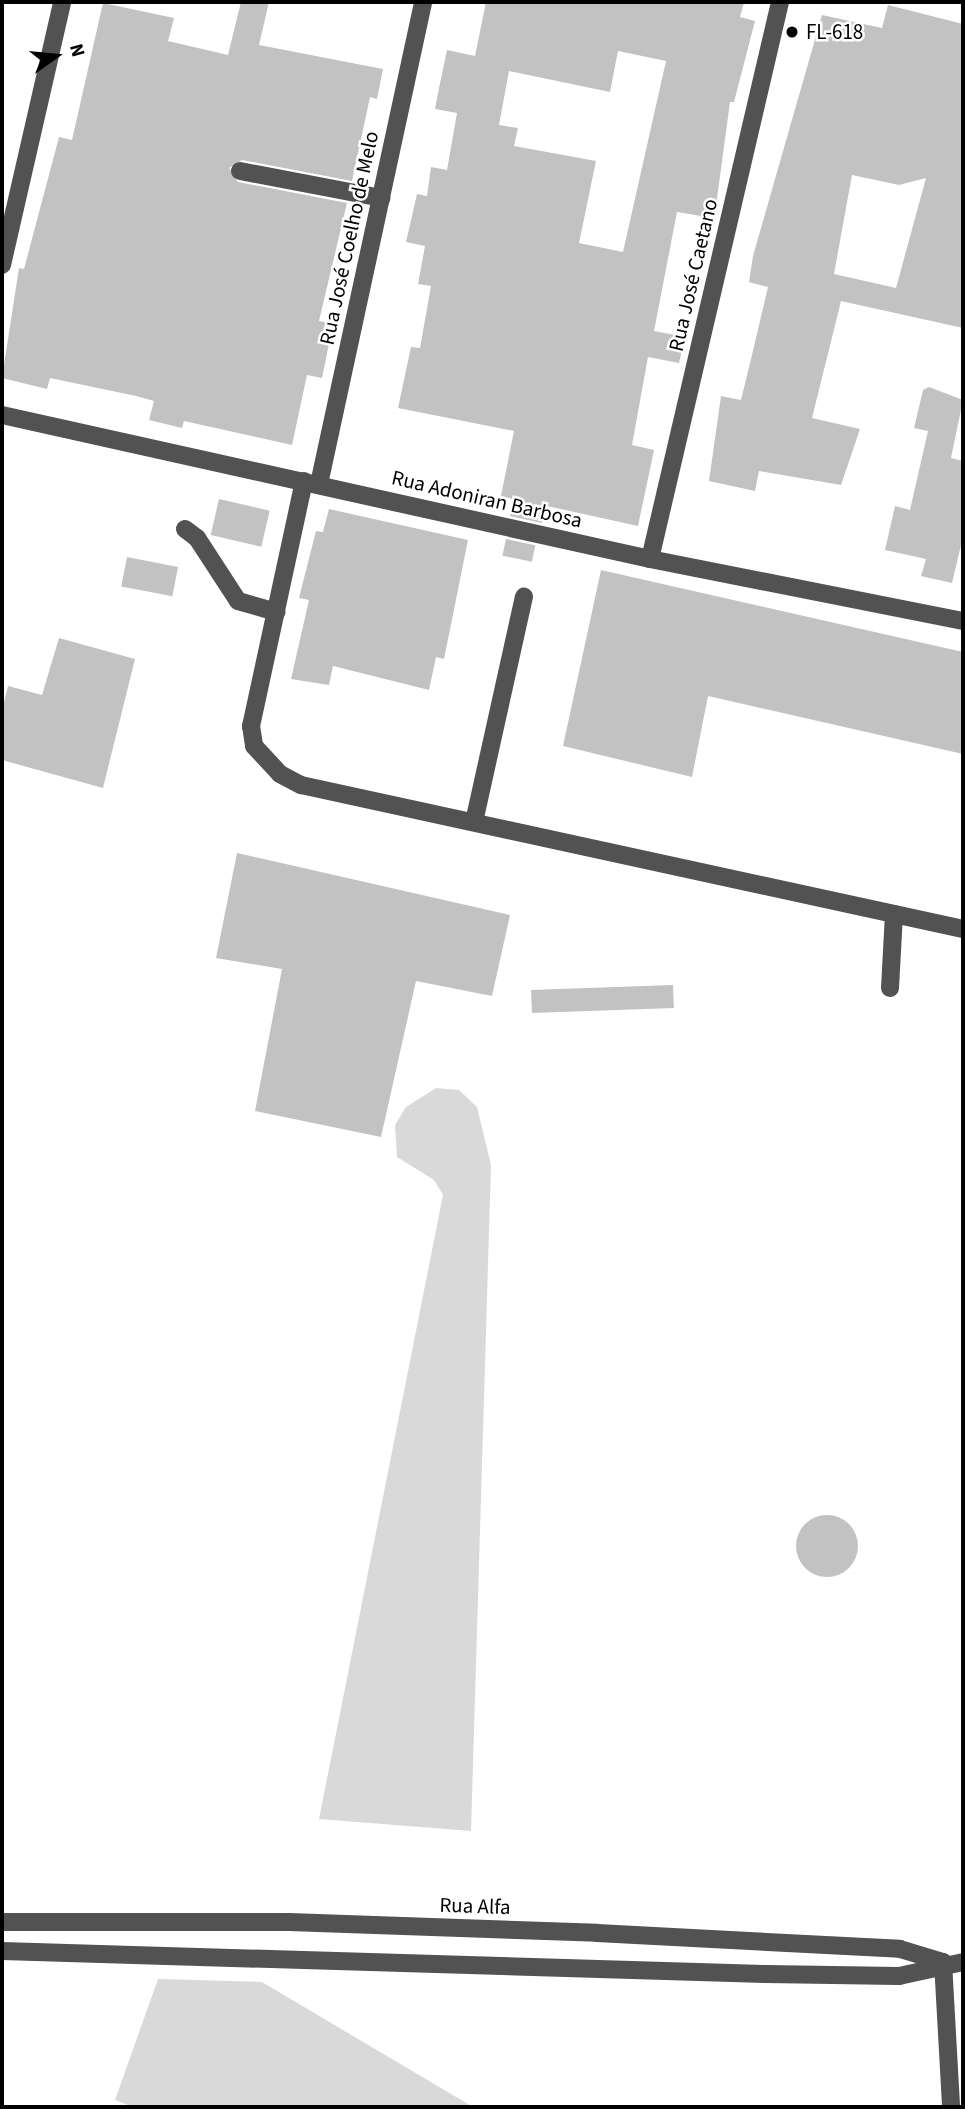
<!DOCTYPE html>
<html>
<head>
<meta charset="utf-8">
<style>
	body { margin:0 }
	#map { position:relative; width:965px; height:2109px; overflow:hidden; background:#fff; font-family:"Source Sans 3",sans-serif }
	div>[style] { position:absolute }
	[style*='--x'] { left:calc(var(--x)*1px); top:calc(var(--y)*1px); width:calc(var(--w)*1px); rotate:calc(var(--a)*1deg) }
	.green>* { inset:0; background:#d9d9d9 }
	.building>* { inset:0; background:#c2c2c2; transform-origin:0 0 }
	.round { border-radius:50% }
	.minor>* { height:18px; margin:-9px; padding:0 9px; transform-origin:9px; border-radius:9px; background:#525252 }
	.dots>* { width:19px; height:19px; translate:-50% -50%; box-sizing:border-box; border:4px solid #fff; border-radius:50% }
	span { translate:-50% -50%; white-space:nowrap; text-align:center; line-height:1.15; -webkit-text-stroke:5px #fff; paint-order:stroke }
	.poi-label { font-size:21px; color:#000 }
	.left { translate:0 -50%; text-align:left }
	.street-label { font-size:21px; color:#000 }
	.frame { position:absolute; inset:0; border:4px solid #000; pointer-events:none }
	.north { position:absolute; left:21px; top:21px; width:70px; height:70px; -webkit-text-stroke:5px #fff; paint-order:stroke; rotate:75deg; font-size:19px; font-weight:700; line-height:28px; text-align:center; color:#000 }
	.north::after { content:''; display:block; margin:auto; width:24px; height:32px; background:#000; clip-path:polygon(50% 0,100% 100%,50% 72%,0 100%) }
</style>
</head>
<body>
<div id="map">
	<div class="green">
		<i style="clip-path:polygon(436px 1088px,459px 1090px,477px 1107px,491px 1165px,471px 1831px,319px 1819px,443px 1195px,434px 1180px,397px 1157px,395px 1125px,406px 1107px)"></i>
		<i style="clip-path:polygon(158px 1979px,262px 1982px,473px 2107px,133px 2107px,115px 2100px)"></i>
	</div>
	<div class="building">
		<i style="clip-path:polygon(241px 2px,269px 2px,259px 45px,383px 69px,377px 99px,370px 97px,352px 181px,242px 160px,229px 168px,238px 182px,347px 203px,319px 321px,333px 324px,322px 378px,307px 375px,292px 445px,184px 421px,182px 428px,149px 420px,154px 401px,136px 396px,50px 378px,47px 389px,2px 378px,19px 268px,24px 269px,59px 137px,72px 140px,103px 3px,174px 18px,168px 41px,228px 55px)"></i>
		<i style="clip-path:polygon(evenodd,486px 2px,744px 2px,740px 17px,755px 21px,734px 102px,730px 102px,716px 206px,710px 205px,707px 217px,677px 212px,654px 331px,685px 337px,679px 363px,648px 357px,632px 445px,654px 450px,638px 526px,547px 506px,542px 523px,510px 516px,513px 499px,501px 496px,514px 431px,398px 408px,411px 347px,420px 348px,431px 286px,418px 284px,425px 246px,406px 242px,417px 194px,427px 196px,431px 167px,447px 170px,457px 113px,435px 109px,439px 88px,447px 50px,475px 56px,486px 2px,618px 51px,666px 61px,623px 252px,579px 243px,596px 161px,514px 146px,518px 128px,499px 125px,509px 71px,610px 92px,618px 51px)"></i>
		<i style="clip-path:polygon(evenodd,888px 5px,963px 24px,963px 328px,841px 301px,812px 418px,860px 429px,841px 485px,759px 471px,755px 491px,709px 481px,721px 396px,741px 400px,751px 359px,768px 287px,749px 282px,753px 256px,822px 15px,882px 28px,888px 5px,852px 175px,899px 185px,926px 178px,896px 288px,834px 274px,852px 175px)"></i>
		<i style="clip-path:polygon(929px 387px,963px 400px,951px 458px,963px 461px,963px 537px,952px 583px,921px 576px,926px 559px,885px 550px,895px 506px,910px 510px,928px 431px,914px 428px,923px 390px)"></i>
		<i style="left:219px;top:499px;width:52px;height:37px;rotate:13deg"></i>
		<i style="clip-path:polygon(329px 509px,468px 540px,444px 659px,436px 657px,429px 690px,333px 666px,329px 685px,291px 679px,309px 600px,299px 598px,303px 582px,316px 531px,323px 532px)"></i>
		<i style="left:506px;top:539px;width:30px;height:17px;rotate:12deg"></i>
		<i style="left:127px;top:557px;width:52px;height:30px;rotate:11deg"></i>
		<i style="clip-path:polygon(601px 570px,963px 652px,963px 754px,708px 696px,692px 777px,563px 746px)"></i>
		<i style="clip-path:polygon(59px 638px,135px 659px,103px 788px,2px 760px,2px 711px,8px 686px,42px 695px)"></i>
		<i style="clip-path:polygon(237px 853px,510px 915px,492px 996px,416px 981px,381px 1137px,255px 1111px,282px 969px,216px 958px)"></i>
		<i style="left:673px;top:985px;width:23px;height:142px;rotate:88deg"></i>
		<i class="round" style="left:796px;top:1515px;width:62px;height:62px"></i>
	</div>
	<div class="minor">
		<i style="--x:240;--y:171;--w:144;--a:10.8"></i>
		<i style="--x:2;--y:265;--w:270;--a:-77.1"></i>
		<i style="--x:2;--y:415;--w:664;--a:12.53"></i>
		<i style="--x:650;--y:559;--w:319;--a:11.2"></i>
		<i style="--x:304;--y:481;--w:251;--a:102.2"></i>
		<i style="--x:251;--y:726;--w:20;--a:81"></i>
		<i style="--x:254;--y:746;--w:38;--a:47"></i>
		<i style="--x:280;--y:774;--w:24;--a:28"></i>
		<i style="--x:301;--y:785;--w:677;--a:12.27"></i>
		<i style="--x:319;--y:484;--w:493;--a:-77.8"></i>
		<i style="--x:185;--y:529;--w:15;--a:37"></i>
		<i style="--x:197;--y:538;--w:75;--a:56.9"></i>
		<i style="--x:238;--y:601;--w:40;--a:16"></i>
		<i style="--x:650;--y:559;--w:572;--a:-76.86"></i>
		<i style="--x:474;--y:822;--w:231;--a:-77.5"></i>
		<i style="--x:890;--y:988;--w:74;--a:-86.9"></i>
		<i style="--x:2;--y:1922;--w:287;--a:0"></i>
		<i style="--x:289;--y:1922;--w:308;--a:2"></i>
		<i style="--x:597;--y:1933;--w:303;--a:3"></i>
		<i style="--x:900;--y:1949;--w:45;--a:16.8"></i>
		<i style="--x:2;--y:1951;--w:763;--a:1.73"></i>
		<i style="--x:765;--y:1974;--w:134;--a:0.9"></i>
		<i style="--x:899;--y:1976;--w:66;--a:-12.3"></i>
		<i style="--x:943;--y:1962;--w:145;--a:86.8"></i>
	</div>
	<div class="dots">
		<i style="left:792px;top:32px;background:#000"></i>
	</div>
	<div class="poi-label">
		<span class="left" style="left:806px;top:32px">FL-618</span>
	</div>
	<div class="street-label">
		<span style="left:349px;top:238px;rotate:-78deg">Rua José Coelho de Melo</span>
		<span style="left:693px;top:275px;rotate:-77deg">Rua José Caetano</span>
		<span style="left:487px;top:499px;rotate:13deg">Rua Adoniran Barbosa</span>
		<span style="left:475px;top:1906px;rotate:2deg">Rua Alfa</span>
	</div>
	<div class="frame"></div>
	<div class="north">N</div>
</div>
</body>
</html>
